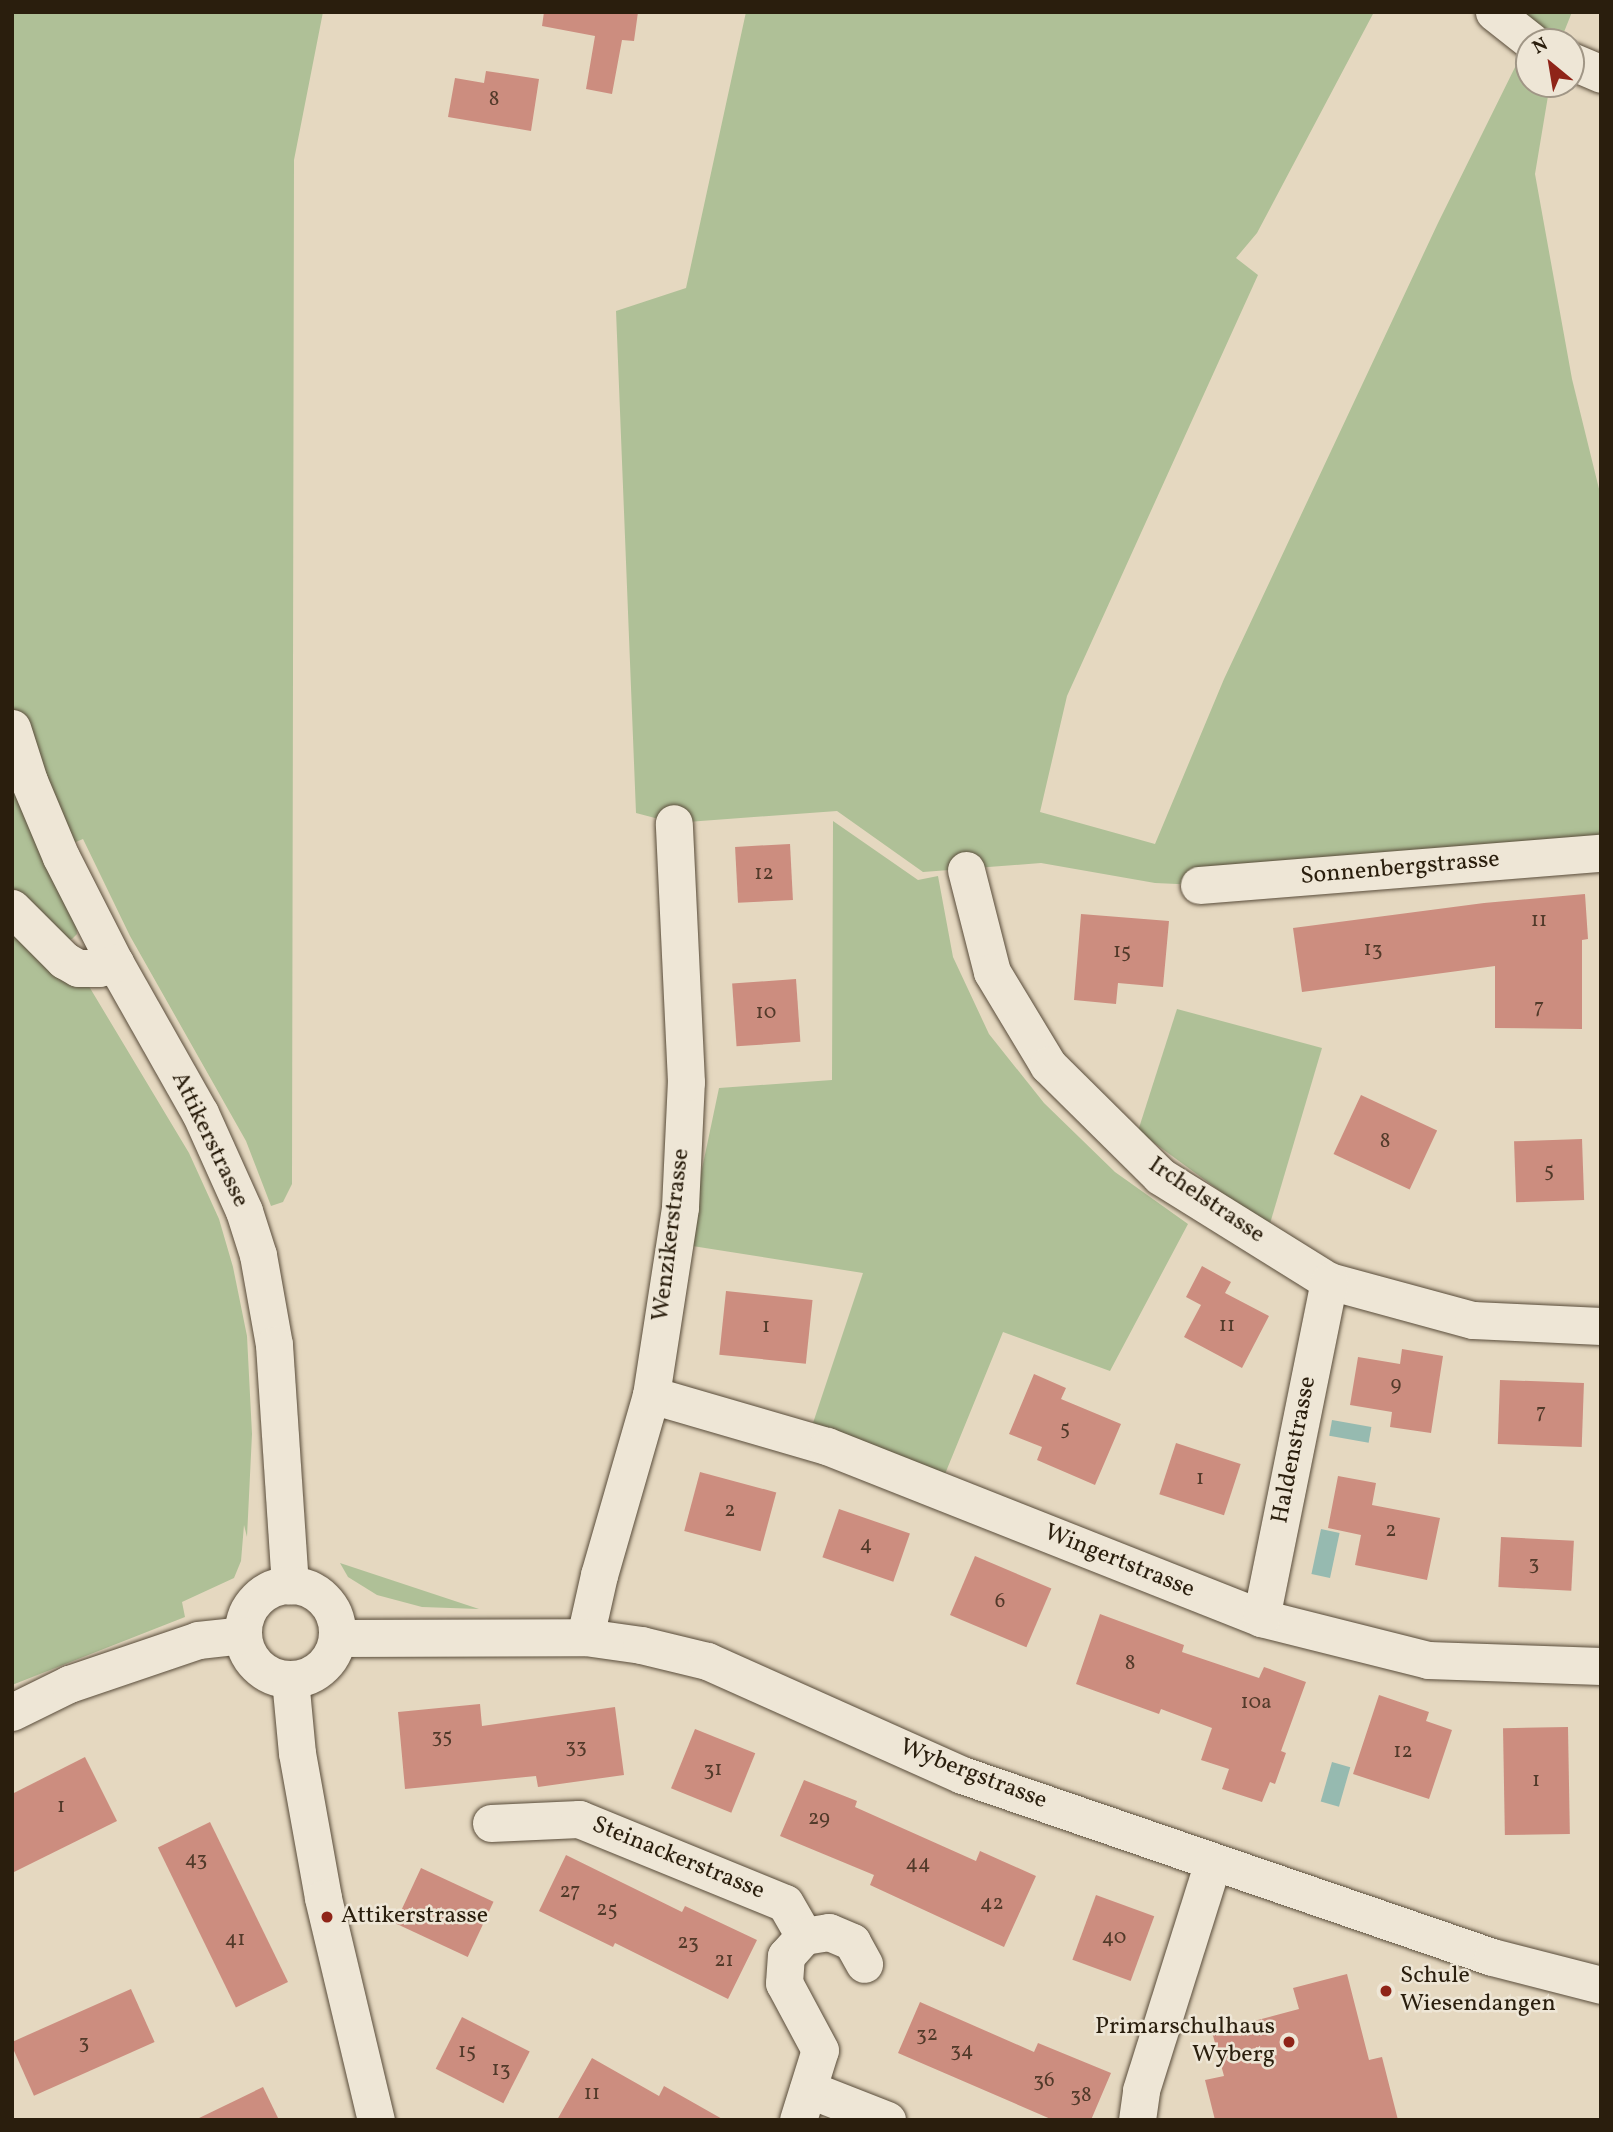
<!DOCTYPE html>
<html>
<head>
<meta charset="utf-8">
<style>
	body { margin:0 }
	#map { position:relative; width:1613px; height:2132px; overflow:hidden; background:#e5d8c0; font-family:Vollkorn,serif }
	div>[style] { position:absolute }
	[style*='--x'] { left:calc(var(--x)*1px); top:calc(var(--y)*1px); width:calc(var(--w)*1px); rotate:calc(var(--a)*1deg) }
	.green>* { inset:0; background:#afc097 }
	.water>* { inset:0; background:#96bab0; transform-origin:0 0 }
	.building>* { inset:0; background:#cc8d7f; transform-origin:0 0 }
	.roads { filter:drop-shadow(0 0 2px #594c3a) drop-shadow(0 0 2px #594c3a) }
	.minor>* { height:37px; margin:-18.5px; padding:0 18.5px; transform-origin:18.5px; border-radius:18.5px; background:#eee6d6 }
	.minor>.ring { margin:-18.5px; padding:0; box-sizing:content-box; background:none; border:37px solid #eee6d6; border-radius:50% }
	.dots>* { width:19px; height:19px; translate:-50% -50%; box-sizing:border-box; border:4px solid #eee6d6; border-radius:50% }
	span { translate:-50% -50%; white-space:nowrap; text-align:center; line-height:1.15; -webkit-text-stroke:5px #eee6d6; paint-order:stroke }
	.number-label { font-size:21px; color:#523a2a }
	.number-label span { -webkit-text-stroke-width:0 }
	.street-label { font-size:24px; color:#2a1e0d }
	.poi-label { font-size:24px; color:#2a1e0d }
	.left { translate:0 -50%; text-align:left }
	.right { translate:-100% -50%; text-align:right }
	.frame { position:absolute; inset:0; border:14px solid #2a1e0d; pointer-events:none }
	.north { position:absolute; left:1515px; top:28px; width:70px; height:70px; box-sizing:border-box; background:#eee6d6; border:2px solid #a09686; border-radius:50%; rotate:330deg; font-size:19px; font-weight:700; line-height:28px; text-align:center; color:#2a1e0d }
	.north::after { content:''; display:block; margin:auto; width:24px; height:32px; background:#8f2418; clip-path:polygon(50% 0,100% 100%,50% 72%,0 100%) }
</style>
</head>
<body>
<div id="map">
	<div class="green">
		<i style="clip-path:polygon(12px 12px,323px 12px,294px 160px,292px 1184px,283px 1202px,271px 1206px,246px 1141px,130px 936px,83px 839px,42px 856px,76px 925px,77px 934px,72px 939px,65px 940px,12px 887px)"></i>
		<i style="clip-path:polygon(746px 12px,1374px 12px,1257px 233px,1236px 258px,1258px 275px,1067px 696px,1040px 812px,1155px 844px,1224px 679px,1438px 223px,1528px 41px,1494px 12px,1572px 12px,1560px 42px,1529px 42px,1529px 84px,1550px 84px,1535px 174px,1572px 379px,1601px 497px,1601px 853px,1199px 885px,1155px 883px,1041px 863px,923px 872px,837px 811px,674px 823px,636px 813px,616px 311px,686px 288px)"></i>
		<i style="clip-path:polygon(833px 821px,918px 880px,938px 876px,953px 957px,989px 1034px,1044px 1103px,1115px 1172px,1188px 1224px,1110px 1371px,1003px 1332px,945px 1474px,813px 1423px,863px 1273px,686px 1245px,719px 1088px,832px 1080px)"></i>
		<i style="clip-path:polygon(12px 908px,78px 968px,189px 1153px,219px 1219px,233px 1267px,247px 1336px,252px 1434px,247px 1537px,244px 1525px,241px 1561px,234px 1578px,182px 1602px,185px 1617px,12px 1685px)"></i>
		<i style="clip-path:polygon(1177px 1009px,1322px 1048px,1269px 1227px,1138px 1131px)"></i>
		<i style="clip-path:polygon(340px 1563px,479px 1609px,422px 1607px,377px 1595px,348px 1577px)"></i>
	</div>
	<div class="water">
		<i style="left:1332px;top:1420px;width:40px;height:16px;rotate:10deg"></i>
		<i style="left:1321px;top:1529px;width:19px;height:46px;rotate:12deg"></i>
		<i style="left:1332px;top:1762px;width:19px;height:41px;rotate:16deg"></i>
	</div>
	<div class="building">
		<i style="clip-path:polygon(544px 12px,638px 12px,634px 41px,622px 40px,612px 94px,586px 89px,595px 36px,542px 26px)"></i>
		<i style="clip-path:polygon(486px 71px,539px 79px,531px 131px,448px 117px,455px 78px,484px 83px)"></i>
		<i style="left:790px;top:844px;width:56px;height:55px;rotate:87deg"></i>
		<i style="clip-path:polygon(1585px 894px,1588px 939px,1582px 940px,1582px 1029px,1495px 1028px,1495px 966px,1302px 992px,1293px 928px,1484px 903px)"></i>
		<i style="clip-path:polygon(1081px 914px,1169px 921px,1163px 987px,1118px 983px,1116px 1004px,1074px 1000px)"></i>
		<i style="left:796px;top:979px;width:63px;height:64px;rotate:86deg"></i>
		<i style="left:1361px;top:1095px;width:84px;height:65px;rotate:25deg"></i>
		<i style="left:1582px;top:1139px;width:61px;height:68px;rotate:88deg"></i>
		<i style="clip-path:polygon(1202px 1266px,1231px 1282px,1225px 1293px,1269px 1316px,1242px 1368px,1184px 1337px,1201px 1305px,1186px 1297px)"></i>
		<i style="left:726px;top:1291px;width:87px;height:64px;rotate:6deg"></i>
		<i style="clip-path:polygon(1402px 1349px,1443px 1356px,1431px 1433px,1390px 1427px,1392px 1412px,1350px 1405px,1358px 1357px,1400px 1364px)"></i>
		<i style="clip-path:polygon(1034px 1374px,1066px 1388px,1061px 1399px,1121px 1424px,1095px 1485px,1037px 1460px,1042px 1447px,1009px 1434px)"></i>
		<i style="left:1500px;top:1380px;width:84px;height:64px;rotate:2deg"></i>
		<i style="left:1176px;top:1443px;width:68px;height:54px;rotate:18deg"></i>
		<i style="left:700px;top:1472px;width:79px;height:61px;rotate:15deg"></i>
		<i style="clip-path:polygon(1338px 1476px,1376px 1483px,1372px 1505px,1440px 1518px,1427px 1580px,1355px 1565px,1361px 1535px,1328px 1528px)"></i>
		<i style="left:839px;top:1509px;width:75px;height:51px;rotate:19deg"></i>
		<i style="left:1501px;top:1537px;width:73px;height:50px;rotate:3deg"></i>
		<i style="left:975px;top:1556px;width:83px;height:64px;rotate:23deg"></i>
		<i style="clip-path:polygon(1100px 1614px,1184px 1645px,1182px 1652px,1259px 1678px,1264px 1667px,1306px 1682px,1281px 1751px,1286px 1753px,1275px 1784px,1270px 1782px,1262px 1802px,1222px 1789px,1229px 1769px,1201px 1760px,1212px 1728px,1161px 1709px,1159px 1714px,1076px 1684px)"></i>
		<i style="clip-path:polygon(1379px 1695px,1429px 1712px,1426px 1721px,1452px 1730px,1429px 1799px,1353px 1774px)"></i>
		<i style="clip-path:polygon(480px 1704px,482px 1726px,615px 1707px,624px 1775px,538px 1787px,536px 1776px,405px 1789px,398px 1712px)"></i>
		<i style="left:1568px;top:1727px;width:107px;height:65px;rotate:89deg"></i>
		<i style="left:695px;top:1729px;width:65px;height:64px;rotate:22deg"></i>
		<i style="clip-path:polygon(85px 1757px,117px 1821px,12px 1873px,12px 1794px)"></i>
		<i style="clip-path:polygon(804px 1780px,857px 1801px,855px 1807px,976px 1861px,980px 1851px,1036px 1876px,1004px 1947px,870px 1885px,874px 1875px,780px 1836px)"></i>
		<i style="left:210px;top:1822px;width:178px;height:58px;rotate:64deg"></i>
		<i style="clip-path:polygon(566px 1855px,682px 1912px,685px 1906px,757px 1940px,728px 1999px,615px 1943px,613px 1947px,539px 1911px)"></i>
		<i style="left:421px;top:1868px;width:80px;height:61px;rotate:25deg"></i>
		<i style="left:1096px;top:1895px;width:62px;height:69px;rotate:20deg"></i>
		<i style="clip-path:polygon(1347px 1974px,1369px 2060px,1382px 2057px,1398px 2120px,1215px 2120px,1205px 2080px,1224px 2076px,1212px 2032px,1299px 2009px,1293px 1988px)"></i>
		<i style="left:131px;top:1989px;width:58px;height:132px;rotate:66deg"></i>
		<i style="clip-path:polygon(920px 2002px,1034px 2052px,1038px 2043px,1111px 2073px,1091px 2120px,1053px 2120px,898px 2053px)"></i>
		<i style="left:462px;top:2017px;width:76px;height:58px;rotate:27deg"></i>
		<i style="clip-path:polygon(592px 2058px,659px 2096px,664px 2086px,724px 2120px,557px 2120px)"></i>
		<i style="clip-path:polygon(263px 2087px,279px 2120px,195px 2120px)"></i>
	</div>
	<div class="roads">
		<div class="minor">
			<i style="--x:1494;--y:12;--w:48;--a:38.3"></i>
			<i style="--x:1571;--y:61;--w:33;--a:23"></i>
			<i style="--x:12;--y:728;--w:56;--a:72.2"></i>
			<i style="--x:29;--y:781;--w:82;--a:67.2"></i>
			<i style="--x:61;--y:857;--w:119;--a:63"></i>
			<i style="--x:115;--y:963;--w:172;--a:60.5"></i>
			<i style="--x:200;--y:1113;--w:107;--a:65.8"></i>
			<i style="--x:244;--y:1211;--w:46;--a:72.3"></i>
			<i style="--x:258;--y:1255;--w:91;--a:79.9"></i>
			<i style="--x:274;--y:1345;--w:241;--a:86.2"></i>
			<i style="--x:966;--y:870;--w:105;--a:75.7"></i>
			<i style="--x:992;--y:972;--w:109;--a:58.9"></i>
			<i style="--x:1048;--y:1065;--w:158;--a:44.7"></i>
			<i style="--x:1160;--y:1176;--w:199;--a:31.9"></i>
			<i style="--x:1329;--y:1281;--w:149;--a:15.2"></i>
			<i style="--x:1473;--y:1320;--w:128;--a:2.7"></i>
			<i style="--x:1199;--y:885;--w:403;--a:-4.6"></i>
			<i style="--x:12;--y:908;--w:74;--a:45"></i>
			<i style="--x:64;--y:960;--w:16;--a:30"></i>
			<i style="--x:78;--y:968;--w:21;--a:0"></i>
			<i style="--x:99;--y:968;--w:17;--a:-17"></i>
			<i style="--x:651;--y:1395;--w:183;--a:16.2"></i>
			<i style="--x:827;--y:1446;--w:467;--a:21.6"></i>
			<i style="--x:1261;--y:1618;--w:172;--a:14.1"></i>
			<i style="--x:1428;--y:1660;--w:173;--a:2"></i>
			<i class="ring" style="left:243px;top:1585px;width:57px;height:57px"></i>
			<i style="--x:1261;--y:1618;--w:344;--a:-78.6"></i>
			<i style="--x:585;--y:1637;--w:64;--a:-77.3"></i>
			<i style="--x:599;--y:1575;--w:187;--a:-73.9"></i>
			<i style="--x:651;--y:1395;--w:190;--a:-81.2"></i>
			<i style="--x:680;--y:1207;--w:125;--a:-87.3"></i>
			<i style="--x:686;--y:1082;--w:259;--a:-92.7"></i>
			<i style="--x:337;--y:1638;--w:248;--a:-0.2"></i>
			<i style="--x:585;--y:1637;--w:57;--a:8.1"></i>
			<i style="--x:641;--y:1645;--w:68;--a:13.6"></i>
			<i style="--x:707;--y:1661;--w:279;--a:24.1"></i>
			<i style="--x:962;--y:1775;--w:560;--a:18.95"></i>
			<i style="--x:1492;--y:1957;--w:113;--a:14.4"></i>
			<i style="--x:290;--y:1679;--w:74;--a:84.6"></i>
			<i style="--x:297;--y:1753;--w:147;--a:79.8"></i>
			<i style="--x:323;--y:1898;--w:228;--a:76.6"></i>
			<i style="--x:12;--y:1712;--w:64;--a:-26.2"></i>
			<i style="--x:69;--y:1684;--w:136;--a:-18.8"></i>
			<i style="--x:198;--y:1640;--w:45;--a:-6.3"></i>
			<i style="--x:491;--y:1823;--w:88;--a:-2.6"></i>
			<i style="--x:579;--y:1819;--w:222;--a:22.2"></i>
			<i style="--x:785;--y:1903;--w:38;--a:60"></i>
			<i style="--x:808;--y:2089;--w:85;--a:21.4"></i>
			<i style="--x:798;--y:2120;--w:73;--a:-72.6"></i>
			<i style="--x:820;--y:2050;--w:76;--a:-118.2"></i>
			<i style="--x:784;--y:1983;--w:27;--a:-86"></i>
			<i style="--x:786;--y:1956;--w:27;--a:-48"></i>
			<i style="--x:804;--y:1936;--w:25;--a:-9"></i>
			<i style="--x:829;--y:1932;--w:25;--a:23"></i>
			<i style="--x:852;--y:1942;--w:25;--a:61"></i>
			<i style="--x:1137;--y:2120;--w:30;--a:-82"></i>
			<i style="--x:1141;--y:2090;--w:239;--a:-72.5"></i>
		</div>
	</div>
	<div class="dots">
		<i style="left:327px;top:1917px;background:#8f2418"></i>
		<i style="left:1386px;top:1991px;background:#8f2418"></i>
		<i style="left:1289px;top:2042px;background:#8f2418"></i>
	</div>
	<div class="number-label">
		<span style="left:494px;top:100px">8</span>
		<span style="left:764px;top:874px">12</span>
		<span style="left:1539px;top:921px">11</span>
		<span style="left:1373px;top:950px">13</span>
		<span style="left:1122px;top:952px">15</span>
		<span style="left:1539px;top:1008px">7</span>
		<span style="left:766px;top:1013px">10</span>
		<span style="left:1385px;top:1142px">8</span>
		<span style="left:1549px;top:1171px">5</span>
		<span style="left:1227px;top:1326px">11</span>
		<span style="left:766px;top:1327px">1</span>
		<span style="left:1396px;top:1385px">9</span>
		<span style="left:1541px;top:1413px">7</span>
		<span style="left:1065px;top:1429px">5</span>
		<span style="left:1200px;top:1479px">1</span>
		<span style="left:730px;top:1511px">2</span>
		<span style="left:1391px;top:1531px">2</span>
		<span style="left:866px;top:1545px">4</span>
		<span style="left:1534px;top:1564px">3</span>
		<span style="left:1000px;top:1602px">6</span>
		<span style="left:1130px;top:1664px">8</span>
		<span style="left:1256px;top:1703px">10a</span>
		<span style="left:442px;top:1737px">35</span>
		<span style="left:576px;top:1747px">33</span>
		<span style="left:1403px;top:1752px">12</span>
		<span style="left:713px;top:1770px">31</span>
		<span style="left:1536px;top:1781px">1</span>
		<span style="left:61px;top:1807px">1</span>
		<span style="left:819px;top:1819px">29</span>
		<span style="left:196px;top:1860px">43</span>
		<span style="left:918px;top:1864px">44</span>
		<span style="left:570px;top:1892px">27</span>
		<span style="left:992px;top:1904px">42</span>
		<span style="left:607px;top:1910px">25</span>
		<span style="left:1114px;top:1938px">40</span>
		<span style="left:235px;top:1940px">41</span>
		<span style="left:688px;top:1943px">23</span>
		<span style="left:724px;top:1961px">21</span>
		<span style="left:927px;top:2035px">32</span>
		<span style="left:84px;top:2043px">3</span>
		<span style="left:962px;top:2051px">34</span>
		<span style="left:467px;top:2052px">15</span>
		<span style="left:501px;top:2070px">13</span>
		<span style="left:1044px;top:2081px">36</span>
		<span style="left:592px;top:2094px">11</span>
		<span style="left:1081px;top:2096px">38</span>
	</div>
	<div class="street-label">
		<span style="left:1400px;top:869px;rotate:-5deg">Sonnenbergstrasse</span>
		<span style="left:209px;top:1140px;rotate:64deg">Attikerstrasse</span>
		<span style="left:1206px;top:1201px;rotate:34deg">Irchelstrasse</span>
		<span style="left:672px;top:1235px;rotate:-83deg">Wenzikerstrasse</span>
		<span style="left:1295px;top:1450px;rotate:-79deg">Haldenstrasse</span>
		<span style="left:1119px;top:1562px;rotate:22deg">Wingertstrasse</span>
		<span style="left:973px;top:1775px;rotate:21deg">Wybergstrasse</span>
		<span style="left:678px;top:1859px;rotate:22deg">Steinackerstrasse</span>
	</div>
	<div class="poi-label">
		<span class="left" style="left:341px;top:1917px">Attikerstrasse</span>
		<span class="left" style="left:1400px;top:1991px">Schule<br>Wiesendangen</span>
		<span class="right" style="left:1275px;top:2042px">Primarschulhaus<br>Wyberg</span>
	</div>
	<div class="frame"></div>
	<div class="north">N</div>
</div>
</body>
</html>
